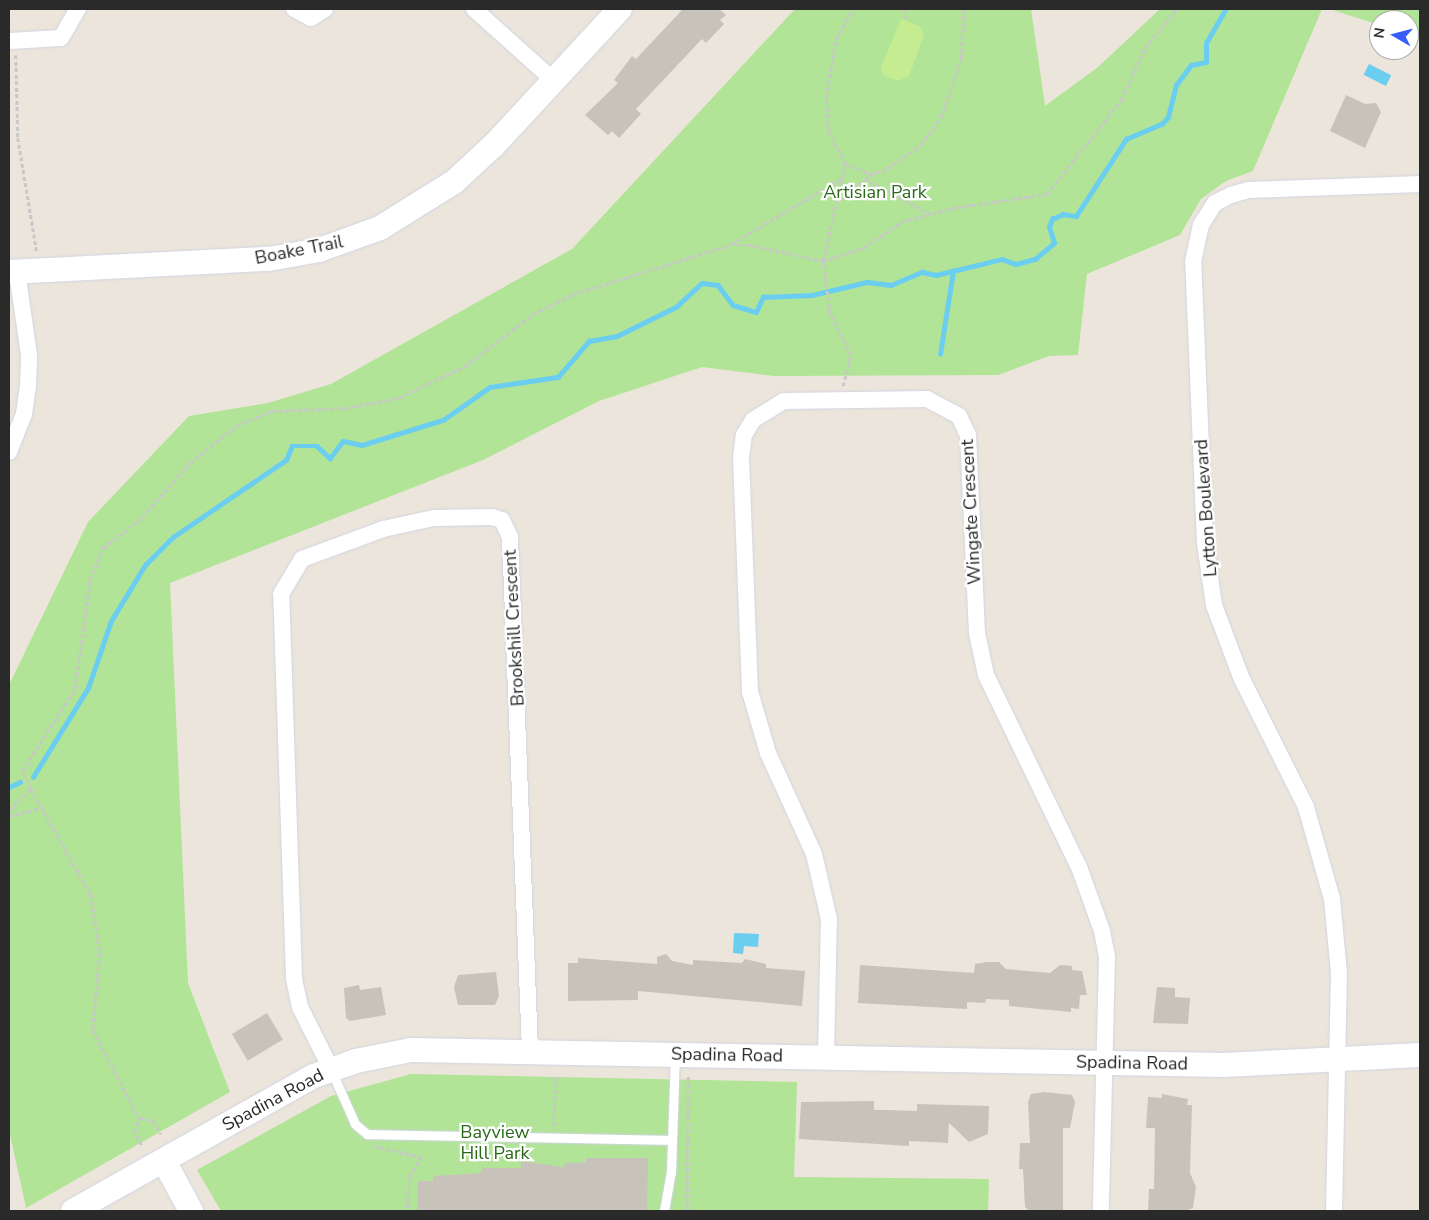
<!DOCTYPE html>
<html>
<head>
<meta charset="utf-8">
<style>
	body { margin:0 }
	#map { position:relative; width:1429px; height:1220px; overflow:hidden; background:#ece5db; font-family:"Nunito Sans",sans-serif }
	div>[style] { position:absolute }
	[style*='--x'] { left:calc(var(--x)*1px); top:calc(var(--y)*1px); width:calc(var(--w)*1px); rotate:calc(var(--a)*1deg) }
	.green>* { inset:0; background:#b1e496 }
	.pitch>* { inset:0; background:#c6ec91 }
	.water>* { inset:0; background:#6bcef1; transform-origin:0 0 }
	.stream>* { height:4.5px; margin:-2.25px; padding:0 2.25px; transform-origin:2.25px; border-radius:2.25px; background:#6bcef1 }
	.building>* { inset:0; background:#c7c3ba; transform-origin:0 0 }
	.path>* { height:2.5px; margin-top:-1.25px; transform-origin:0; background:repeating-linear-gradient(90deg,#c8c8c8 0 4px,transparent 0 6.5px) }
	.roads { filter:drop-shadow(0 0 1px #d0d4e3) drop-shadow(0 0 1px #d0d4e3) }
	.lane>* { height:9px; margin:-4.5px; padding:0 4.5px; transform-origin:4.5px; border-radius:4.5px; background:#fff }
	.street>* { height:16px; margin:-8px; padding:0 8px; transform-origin:8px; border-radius:8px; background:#fff }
	.secondary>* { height:24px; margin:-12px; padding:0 12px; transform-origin:12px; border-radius:12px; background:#fff }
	span { translate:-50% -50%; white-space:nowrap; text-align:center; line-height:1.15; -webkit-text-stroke:4.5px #fff; paint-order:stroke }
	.park-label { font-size:18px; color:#296818 }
	.street-label { font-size:18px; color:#2a2a2a }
	.frame { position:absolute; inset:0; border:10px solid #2a2a2a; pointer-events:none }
	.north { position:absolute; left:1369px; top:10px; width:50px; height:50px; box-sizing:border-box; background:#fff; border:1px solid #aaa; border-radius:50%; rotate:278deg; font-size:14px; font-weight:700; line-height:20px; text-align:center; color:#2a2a2a }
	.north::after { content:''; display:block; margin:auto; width:18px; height:22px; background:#375dfe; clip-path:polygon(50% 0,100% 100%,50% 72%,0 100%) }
</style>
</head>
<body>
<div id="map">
	<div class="green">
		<i style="clip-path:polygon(795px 9px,1031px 9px,1045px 106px,1098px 67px,1160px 9px,1322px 9px,1253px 171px,1226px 181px,1201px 199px,1180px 235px,1087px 274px,1078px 355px,1049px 356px,998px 375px,774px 376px,702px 367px,599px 401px,483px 460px,170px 583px,188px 983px,230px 1092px,26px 1208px,9px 1130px,9px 685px,88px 522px,189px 416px,268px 403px,331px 384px,572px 249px)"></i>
		<i style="clip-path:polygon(1330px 9px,1420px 9px,1420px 38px,1409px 35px,1409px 20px,1379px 20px,1379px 25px)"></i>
		<i style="clip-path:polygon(411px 1074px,797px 1082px,794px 1177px,989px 1179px,988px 1211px,221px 1211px,197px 1170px,331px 1096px)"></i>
	</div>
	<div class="pitch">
		<i style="clip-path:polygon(901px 19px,920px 26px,924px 35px,909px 76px,898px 81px,883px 75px,881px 68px)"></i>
	</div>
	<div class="water">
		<i style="left:1369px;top:64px;width:25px;height:12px;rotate:27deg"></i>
		<i style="clip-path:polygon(734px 933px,759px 934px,758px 947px,744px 946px,743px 954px,733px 953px)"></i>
	</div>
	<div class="stream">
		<i style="--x:940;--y:354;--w:84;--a:-81.1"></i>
		<i style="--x:33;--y:777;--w:105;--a:-58.3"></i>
		<i style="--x:88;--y:688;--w:71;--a:-71.1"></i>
		<i style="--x:111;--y:621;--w:66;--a:-58.7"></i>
		<i style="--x:145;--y:565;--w:40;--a:-45"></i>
		<i style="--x:173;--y:537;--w:137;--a:-34.3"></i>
		<i style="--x:286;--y:460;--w:15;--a:-67"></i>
		<i style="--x:292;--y:446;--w:25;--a:0"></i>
		<i style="--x:317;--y:446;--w:18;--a:43"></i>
		<i style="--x:330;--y:458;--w:21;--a:-53"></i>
		<i style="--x:343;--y:441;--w:19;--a:12"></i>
		<i style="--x:362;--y:445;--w:85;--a:-17.2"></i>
		<i style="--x:443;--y:420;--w:57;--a:-35.1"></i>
		<i style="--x:490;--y:387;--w:69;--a:-8.4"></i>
		<i style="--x:558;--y:377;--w:48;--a:-49.3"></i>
		<i style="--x:589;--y:341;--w:28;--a:-10"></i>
		<i style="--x:617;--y:336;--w:66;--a:-26.2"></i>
		<i style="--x:676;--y:307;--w:35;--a:-43"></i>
		<i style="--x:702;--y:283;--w:16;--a:7"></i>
		<i style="--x:718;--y:285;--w:25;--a:53"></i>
		<i style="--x:733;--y:305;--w:24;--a:17"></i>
		<i style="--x:756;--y:312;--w:17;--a:-65"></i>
		<i style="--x:763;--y:297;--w:49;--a:-2.3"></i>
		<i style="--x:812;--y:295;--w:57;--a:-13.3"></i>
		<i style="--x:867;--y:282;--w:24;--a:7"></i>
		<i style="--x:891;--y:285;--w:34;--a:-23"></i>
		<i style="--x:922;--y:272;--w:14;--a:12"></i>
		<i style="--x:936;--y:275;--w:68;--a:-13.6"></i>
		<i style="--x:1002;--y:259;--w:15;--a:20"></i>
		<i style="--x:1016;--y:264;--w:20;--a:-15"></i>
		<i style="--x:1035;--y:259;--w:25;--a:-40"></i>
		<i style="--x:1054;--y:243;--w:17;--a:-107"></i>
		<i style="--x:1049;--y:227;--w:9;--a:-69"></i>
		<i style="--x:1052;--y:219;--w:12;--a:-24"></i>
		<i style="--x:1063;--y:214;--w:13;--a:9"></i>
		<i style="--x:1076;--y:216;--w:92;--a:-57"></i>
		<i style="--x:1126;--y:139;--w:39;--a:-23"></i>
		<i style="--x:1162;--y:124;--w:9;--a:-49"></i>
		<i style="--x:1168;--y:117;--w:33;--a:-76"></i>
		<i style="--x:1176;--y:85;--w:25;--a:-53"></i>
		<i style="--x:1191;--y:65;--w:15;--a:-11"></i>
		<i style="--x:1206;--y:62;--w:19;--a:-90"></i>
		<i style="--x:1206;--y:43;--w:39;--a:-60"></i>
		<i style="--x:9;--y:787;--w:12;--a:-24"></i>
	</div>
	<div class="building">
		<i style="clip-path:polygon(683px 9px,719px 9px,726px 15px,720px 20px,724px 24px,706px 43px,702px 39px,636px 109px,641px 114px,619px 138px,612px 131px,608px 135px,585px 115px,618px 83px,614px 80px,632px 56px,636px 59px)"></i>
		<i style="clip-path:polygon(1346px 95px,1365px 104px,1376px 103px,1381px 112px,1365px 148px,1330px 131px)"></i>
		<i style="clip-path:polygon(666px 954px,672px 961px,693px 965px,693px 960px,742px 963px,745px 959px,766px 964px,766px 968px,805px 971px,802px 1006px,638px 991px,638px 1000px,568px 1001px,568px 963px,578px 963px,578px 958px,657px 964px,657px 957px)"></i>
		<i style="clip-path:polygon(987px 962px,999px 962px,1006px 969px,1050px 973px,1060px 965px,1072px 966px,1072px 970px,1082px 971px,1087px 995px,1080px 995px,1079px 1009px,1071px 1008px,1071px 1012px,1009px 1006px,1009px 1000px,986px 999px,985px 1003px,967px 1002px,967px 1009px,858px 1003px,860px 965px,974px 973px,975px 964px)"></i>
		<i style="clip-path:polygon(496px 972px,499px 996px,495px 1005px,458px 1005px,454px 987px,458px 975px)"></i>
		<i style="clip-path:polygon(359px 985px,360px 990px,381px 987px,386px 1015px,350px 1021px,346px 1018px,344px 988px)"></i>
		<i style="clip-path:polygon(1157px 987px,1175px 988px,1175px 997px,1190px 998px,1188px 1024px,1153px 1023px)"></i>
		<i style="left:267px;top:1013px;width:31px;height:41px;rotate:59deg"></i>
		<i style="clip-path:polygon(1044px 1092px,1072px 1095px,1075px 1102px,1070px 1128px,1063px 1128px,1063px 1211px,1030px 1211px,1025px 1207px,1023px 1169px,1019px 1169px,1020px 1143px,1030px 1143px,1028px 1102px,1031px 1094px)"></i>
		<i style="clip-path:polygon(1162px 1094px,1188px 1099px,1187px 1105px,1192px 1105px,1190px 1173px,1196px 1187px,1193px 1208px,1184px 1211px,1148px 1211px,1149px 1189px,1154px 1189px,1155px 1128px,1146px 1128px,1148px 1097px,1162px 1098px)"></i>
		<i style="clip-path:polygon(874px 1101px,874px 1110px,887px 1110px,917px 1111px,917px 1104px,989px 1106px,988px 1134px,969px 1142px,949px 1123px,948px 1143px,909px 1141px,909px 1146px,799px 1139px,801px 1102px)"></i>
		<i style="clip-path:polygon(586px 1158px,648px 1158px,647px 1211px,417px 1211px,418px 1181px,433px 1181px,433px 1176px,481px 1173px,482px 1168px,521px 1168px,521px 1161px,564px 1167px,565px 1163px,586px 1162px)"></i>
	</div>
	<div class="path">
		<i style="--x:905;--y:9;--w:9;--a:84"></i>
		<i style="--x:16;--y:55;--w:83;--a:88.6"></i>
		<i style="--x:18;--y:138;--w:117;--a:80.6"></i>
		<i style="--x:845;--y:164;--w:26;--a:21"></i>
		<i style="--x:869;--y:173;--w:13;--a:-4"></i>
		<i style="--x:882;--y:172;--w:47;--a:-34.7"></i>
		<i style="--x:921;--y:145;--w:34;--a:-54"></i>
		<i style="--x:941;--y:117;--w:61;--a:-71"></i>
		<i style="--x:961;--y:59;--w:50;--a:-86.6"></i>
		<i style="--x:865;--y:179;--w:74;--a:28.3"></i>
		<i style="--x:839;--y:200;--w:42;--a:-38.2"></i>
		<i style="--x:731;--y:244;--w:129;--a:-30.7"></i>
		<i style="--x:843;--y:386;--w:32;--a:-76"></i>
		<i style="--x:851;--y:355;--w:46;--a:-117.1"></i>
		<i style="--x:830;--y:314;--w:53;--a:-97.5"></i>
		<i style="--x:823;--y:261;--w:99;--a:-77.2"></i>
		<i style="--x:845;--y:164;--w:37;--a:-117"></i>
		<i style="--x:828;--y:131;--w:34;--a:-93"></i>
		<i style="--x:826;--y:97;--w:59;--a:-80.2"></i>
		<i style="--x:836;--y:39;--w:34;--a:-60"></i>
		<i style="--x:31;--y:789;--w:20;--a:-117"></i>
		<i style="--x:22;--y:771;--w:98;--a:-57.1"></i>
		<i style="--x:75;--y:689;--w:110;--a:-82.2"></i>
		<i style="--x:90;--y:580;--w:35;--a:-68"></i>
		<i style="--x:103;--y:548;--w:44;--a:-37.6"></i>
		<i style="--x:138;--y:521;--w:78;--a:-48.1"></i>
		<i style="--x:190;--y:463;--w:60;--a:-39"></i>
		<i style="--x:237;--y:425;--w:38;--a:-22"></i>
		<i style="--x:272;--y:411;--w:74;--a:-2.3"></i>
		<i style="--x:346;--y:408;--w:54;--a:-10.7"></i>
		<i style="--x:399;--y:398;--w:73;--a:-25.9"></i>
		<i style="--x:465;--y:366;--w:86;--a:-37.4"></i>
		<i style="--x:533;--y:314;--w:46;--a:-26"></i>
		<i style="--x:574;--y:294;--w:163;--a:-17.5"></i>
		<i style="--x:729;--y:245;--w:21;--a:0"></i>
		<i style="--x:750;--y:245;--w:75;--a:12.4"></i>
		<i style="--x:823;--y:261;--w:42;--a:-18"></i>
		<i style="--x:863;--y:248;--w:46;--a:-34.4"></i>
		<i style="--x:901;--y:222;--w:54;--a:-15.1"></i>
		<i style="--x:953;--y:208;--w:95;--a:-8.5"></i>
		<i style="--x:1047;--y:194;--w:120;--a:-51.8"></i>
		<i style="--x:1121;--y:100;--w:57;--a:-65.2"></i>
		<i style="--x:1145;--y:48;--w:50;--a:-50.6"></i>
		<i style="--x:9;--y:810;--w:30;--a:-44"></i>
		<i style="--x:31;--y:789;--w:122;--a:60.5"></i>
		<i style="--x:91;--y:895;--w:59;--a:81.2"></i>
		<i style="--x:100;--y:953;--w:77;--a:95.2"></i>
		<i style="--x:93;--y:1030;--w:99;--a:62.4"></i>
		<i style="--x:9;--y:816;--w:33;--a:-14"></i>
		<i style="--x:554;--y:1126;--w:52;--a:-88.9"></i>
		<i style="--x:141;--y:1145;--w:14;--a:-115"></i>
		<i style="--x:135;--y:1132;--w:15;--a:-74"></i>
		<i style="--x:139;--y:1118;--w:15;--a:11"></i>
		<i style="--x:154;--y:1121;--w:15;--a:62"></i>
		<i style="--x:374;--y:1146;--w:49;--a:12.9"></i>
		<i style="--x:422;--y:1157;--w:25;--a:122"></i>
		<i style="--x:409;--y:1178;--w:33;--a:92"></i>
		<i style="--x:687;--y:1211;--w:136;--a:-89.6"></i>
	</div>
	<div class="roads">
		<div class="lane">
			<i style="--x:331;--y:1070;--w:59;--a:66"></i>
			<i style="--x:355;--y:1124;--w:16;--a:40"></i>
			<i style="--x:367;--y:1134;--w:304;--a:1.1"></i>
			<i style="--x:664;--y:1211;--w:39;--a:-80"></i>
			<i style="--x:671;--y:1173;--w:118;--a:-88.1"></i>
		</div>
		<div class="street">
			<i style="--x:294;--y:9;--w:19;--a:28"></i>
			<i style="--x:311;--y:18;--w:17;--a:-33"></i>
			<i style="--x:474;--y:9;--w:106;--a:41.9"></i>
			<i style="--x:9;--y:41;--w:52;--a:-3.3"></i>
			<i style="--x:61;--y:38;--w:34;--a:-60"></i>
			<i style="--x:9;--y:452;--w:41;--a:-68.5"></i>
			<i style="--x:24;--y:414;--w:27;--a:-82"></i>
			<i style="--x:28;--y:387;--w:32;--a:-88"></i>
			<i style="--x:29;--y:355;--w:84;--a:-98.2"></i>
			<i style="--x:826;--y:1057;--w:138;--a:-88.8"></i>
			<i style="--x:829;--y:919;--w:67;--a:-103"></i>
			<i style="--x:814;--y:854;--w:111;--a:-114.5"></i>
			<i style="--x:768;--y:753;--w:64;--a:-106.4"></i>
			<i style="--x:750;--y:692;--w:234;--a:-92.2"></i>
			<i style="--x:741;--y:458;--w:23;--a:-83"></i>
			<i style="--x:744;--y:435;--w:17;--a:-59"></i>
			<i style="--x:753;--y:420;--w:36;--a:-32"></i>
			<i style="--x:784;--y:401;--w:143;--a:-0.8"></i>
			<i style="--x:927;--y:399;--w:36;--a:28"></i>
			<i style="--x:959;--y:416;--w:21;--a:65"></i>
			<i style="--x:968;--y:435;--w:198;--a:87.4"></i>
			<i style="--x:977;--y:633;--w:43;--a:77.9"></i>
			<i style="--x:986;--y:675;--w:213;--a:64.2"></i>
			<i style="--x:1079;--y:867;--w:68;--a:70.2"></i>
			<i style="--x:1102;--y:931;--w:26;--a:79"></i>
			<i style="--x:1107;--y:957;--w:254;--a:91.4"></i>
			<i style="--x:331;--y:1069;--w:69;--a:-116.6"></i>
			<i style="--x:300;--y:1007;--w:30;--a:-102"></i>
			<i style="--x:294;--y:978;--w:384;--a:-91.9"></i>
			<i style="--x:281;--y:594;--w:41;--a:-59"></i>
			<i style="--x:302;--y:559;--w:86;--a:-20.3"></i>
			<i style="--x:383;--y:529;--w:52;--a:-12.2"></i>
			<i style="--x:434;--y:518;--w:58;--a:-1"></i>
			<i style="--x:492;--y:517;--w:10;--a:17"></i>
			<i style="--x:502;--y:520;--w:19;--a:65"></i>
			<i style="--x:510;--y:537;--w:513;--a:87.77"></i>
			<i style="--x:1334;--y:1211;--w:238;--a:-88.8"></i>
			<i style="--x:1339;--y:973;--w:74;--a:-95.4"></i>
			<i style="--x:1332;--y:899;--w:96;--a:-105.8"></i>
			<i style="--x:1306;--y:807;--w:145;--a:-116.6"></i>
			<i style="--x:1241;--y:677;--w:77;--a:-110.6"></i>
			<i style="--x:1214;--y:605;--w:63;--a:-98.3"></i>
			<i style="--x:1205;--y:543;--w:281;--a:-92.4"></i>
			<i style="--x:1193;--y:262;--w:38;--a:-78"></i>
			<i style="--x:1201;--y:225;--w:26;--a:-58"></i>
			<i style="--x:1215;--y:203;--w:18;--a:-27"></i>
			<i style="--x:1231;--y:195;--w:19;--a:-16"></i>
			<i style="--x:1249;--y:190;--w:171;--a:-2"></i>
		</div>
		<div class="secondary">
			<i style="--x:9;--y:272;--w:260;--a:-2.9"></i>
			<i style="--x:269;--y:259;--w:51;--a:-10.2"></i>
			<i style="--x:319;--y:250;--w:65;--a:-19.8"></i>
			<i style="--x:380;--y:228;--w:87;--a:-31.9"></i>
			<i style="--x:454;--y:182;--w:54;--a:-42.8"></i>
			<i style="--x:494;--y:145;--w:185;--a:-47.2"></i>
			<i style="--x:164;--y:1161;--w:57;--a:61.6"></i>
			<i style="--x:73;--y:1211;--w:276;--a:-29.3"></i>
			<i style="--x:314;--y:1076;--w:45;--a:-19.7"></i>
			<i style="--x:356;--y:1061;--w:56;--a:-11.3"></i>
			<i style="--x:411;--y:1050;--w:813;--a:1.06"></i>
			<i style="--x:1224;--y:1065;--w:196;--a:-2.9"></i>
		</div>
	</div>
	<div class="park-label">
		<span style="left:875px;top:192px">Artisian Park</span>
		<span style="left:495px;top:1143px">Bayview<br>Hill Park</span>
	</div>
	<div class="street-label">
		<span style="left:299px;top:250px;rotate:-11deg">Boake Trail</span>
		<span style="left:1206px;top:508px;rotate:-94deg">Lytton Boulevard</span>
		<span style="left:971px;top:512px;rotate:-93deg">Wingate Crescent</span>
		<span style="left:514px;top:628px;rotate:-93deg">Brookshill Crescent</span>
		<span style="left:727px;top:1055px;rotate:1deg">Spadina Road</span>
		<span style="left:1132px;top:1063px;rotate:1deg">Spadina Road</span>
		<span style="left:273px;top:1100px;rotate:-28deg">Spadina Road</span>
	</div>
	<div class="frame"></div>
	<div class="north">N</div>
</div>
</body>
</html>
